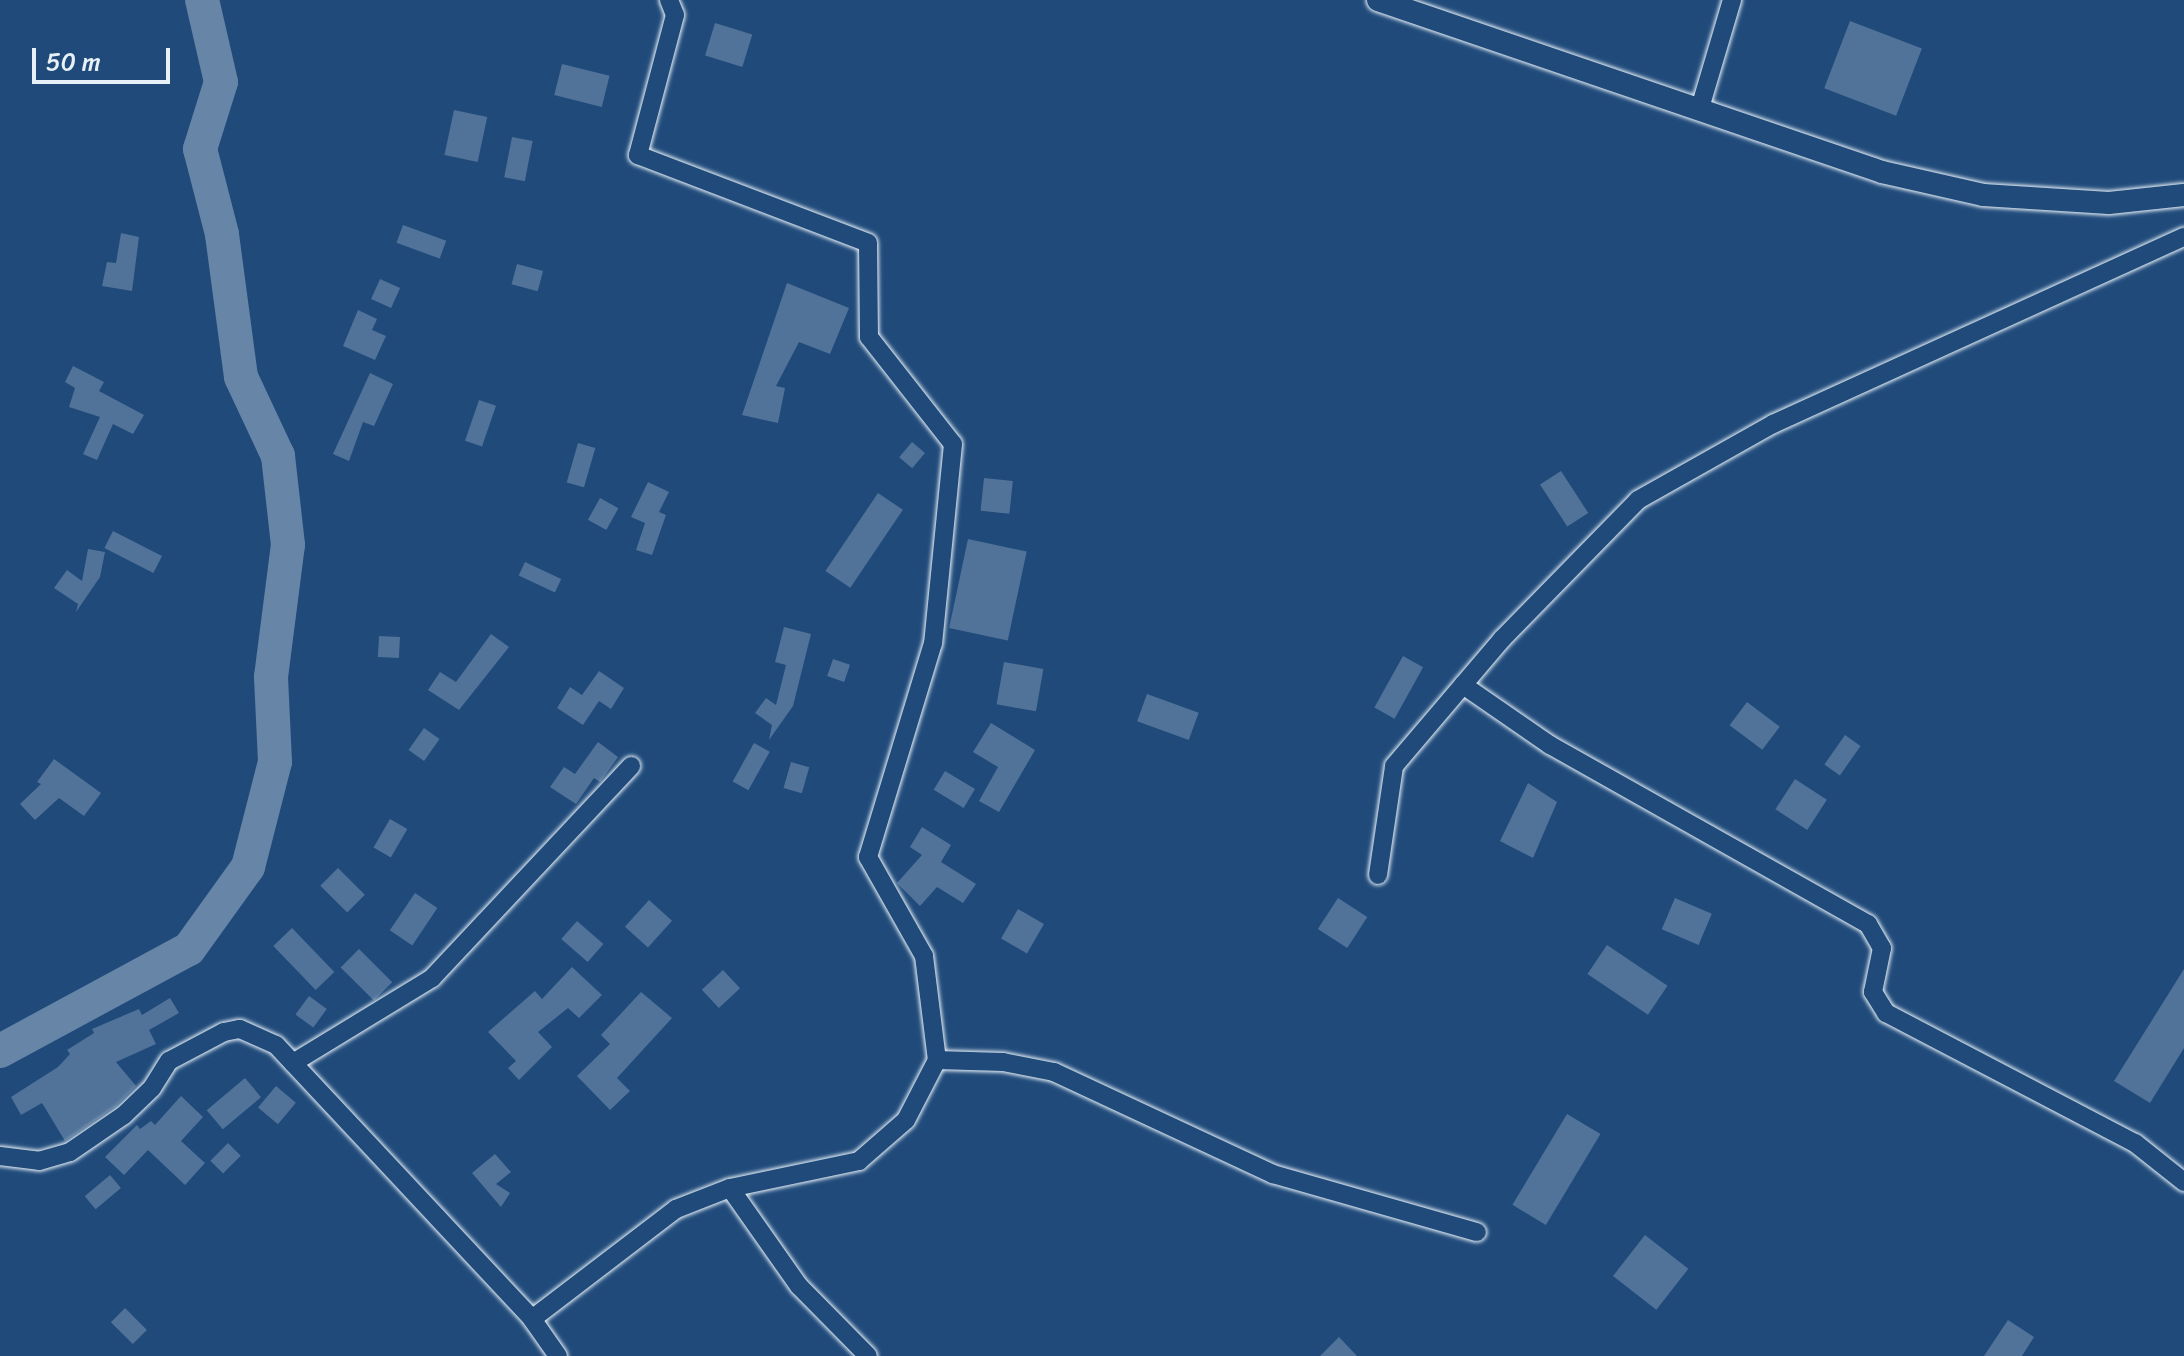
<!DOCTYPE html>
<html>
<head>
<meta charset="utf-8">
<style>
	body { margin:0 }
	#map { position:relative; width:2184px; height:1356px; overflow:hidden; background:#1f4a7a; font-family:Sriracha,sans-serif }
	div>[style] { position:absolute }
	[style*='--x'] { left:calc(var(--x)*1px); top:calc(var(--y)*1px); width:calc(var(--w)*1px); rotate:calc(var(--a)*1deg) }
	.river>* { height:34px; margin:-17px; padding:0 17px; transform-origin:17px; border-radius:17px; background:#6685a7 }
	.building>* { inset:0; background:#517399; transform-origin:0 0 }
	.roads { filter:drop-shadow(0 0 2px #e8f1f8) drop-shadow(0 0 2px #e8f1f8) }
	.minor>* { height:18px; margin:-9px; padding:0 9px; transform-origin:9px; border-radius:9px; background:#1f4a7a }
	.tertiary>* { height:22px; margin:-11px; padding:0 11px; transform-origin:11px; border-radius:11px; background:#1f4a7a }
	span { translate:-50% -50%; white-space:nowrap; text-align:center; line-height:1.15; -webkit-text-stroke:6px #1f4a7a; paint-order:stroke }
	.scale { position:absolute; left:32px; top:48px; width:138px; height:36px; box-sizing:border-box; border:4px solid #e8f1f8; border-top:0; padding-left:10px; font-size:24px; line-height:28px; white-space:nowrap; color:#e8f1f8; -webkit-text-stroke:6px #1f4a7a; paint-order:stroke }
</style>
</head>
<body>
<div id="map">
	<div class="river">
		<i style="--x:0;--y:1051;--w:215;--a:-28.4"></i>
		<i style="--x:189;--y:949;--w:101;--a:-54.3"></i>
		<i style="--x:248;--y:867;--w:108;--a:-75.6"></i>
		<i style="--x:275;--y:762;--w:85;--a:-92.7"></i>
		<i style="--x:271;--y:677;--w:133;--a:-82.7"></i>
		<i style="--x:288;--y:545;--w:90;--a:-96.4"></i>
		<i style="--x:278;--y:456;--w:87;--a:-115.1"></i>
		<i style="--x:241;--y:377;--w:144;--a:-97.6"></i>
		<i style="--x:222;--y:234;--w:88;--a:-104.5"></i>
		<i style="--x:200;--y:149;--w:70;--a:-72.6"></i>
		<i style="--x:221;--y:82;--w:84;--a:-103"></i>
	</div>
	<div class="building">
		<i style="left:1850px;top:21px;width:77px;height:72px;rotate:21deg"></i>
		<i style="left:715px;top:23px;width:39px;height:34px;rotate:17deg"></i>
		<i style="left:562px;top:64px;width:49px;height:32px;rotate:14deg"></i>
		<i style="left:454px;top:110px;width:34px;height:46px;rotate:12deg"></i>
		<i style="left:512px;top:137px;width:21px;height:41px;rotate:11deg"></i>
		<i style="left:403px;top:225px;width:46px;height:19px;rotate:20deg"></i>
		<i style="clip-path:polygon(121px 233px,139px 237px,132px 291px,102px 286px,107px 262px,116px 263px)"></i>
		<i style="left:517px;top:264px;width:27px;height:21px;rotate:15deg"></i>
		<i style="left:380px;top:279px;width:22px;height:22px;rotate:24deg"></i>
		<i style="clip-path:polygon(787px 283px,849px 308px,830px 354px,799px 342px,776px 386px,785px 388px,778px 423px,742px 415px)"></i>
		<i style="clip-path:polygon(358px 310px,377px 319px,372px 330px,386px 336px,375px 360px,343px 346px)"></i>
		<i style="clip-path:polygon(73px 366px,104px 382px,99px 391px,144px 415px,133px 434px,113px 424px,97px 460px,83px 454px,100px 417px,69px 407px,75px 388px,65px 382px)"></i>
		<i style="clip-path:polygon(370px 373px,393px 384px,374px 426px,363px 422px,349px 461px,333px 454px)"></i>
		<i style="left:479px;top:400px;width:18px;height:43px;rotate:19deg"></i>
		<i style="left:912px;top:442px;width:17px;height:20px;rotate:40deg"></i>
		<i style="left:578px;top:443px;width:18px;height:41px;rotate:16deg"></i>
		<i style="left:1561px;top:471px;width:50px;height:25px;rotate:57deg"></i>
		<i style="left:984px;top:478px;width:29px;height:33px;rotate:6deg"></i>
		<i style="clip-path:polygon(648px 482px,669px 492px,659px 512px,666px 515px,652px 555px,636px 550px,645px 523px,631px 517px)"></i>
		<i style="left:878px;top:493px;width:30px;height:94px;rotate:34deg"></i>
		<i style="left:600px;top:498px;width:21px;height:25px;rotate:29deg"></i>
		<i style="left:113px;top:531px;width:55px;height:19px;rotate:27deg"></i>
		<i style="left:968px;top:539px;width:60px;height:91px;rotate:12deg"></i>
		<i style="clip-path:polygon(88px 549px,105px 552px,100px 577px,76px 612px,78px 604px,54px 588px,67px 570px,82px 581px)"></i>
		<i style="left:525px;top:562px;width:40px;height:15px;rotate:25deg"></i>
		<i style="clip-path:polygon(784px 627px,811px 634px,793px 706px,769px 740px,772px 725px,755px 713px,766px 698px,776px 705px,786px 665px,775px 662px)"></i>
		<i style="clip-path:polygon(491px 634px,509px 647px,459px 710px,428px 690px,440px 672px,456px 682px)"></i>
		<i style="left:379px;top:636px;width:21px;height:21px;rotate:3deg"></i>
		<i style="left:1403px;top:656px;width:23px;height:59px;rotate:29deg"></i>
		<i style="left:833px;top:659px;width:18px;height:18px;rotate:19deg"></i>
		<i style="left:1004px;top:662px;width:40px;height:43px;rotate:10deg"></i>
		<i style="clip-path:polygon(599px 671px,624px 688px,611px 709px,599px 701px,583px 725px,557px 708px,570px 687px,582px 695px)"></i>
		<i style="left:1147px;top:694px;width:55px;height:29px;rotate:20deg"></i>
		<i style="left:1747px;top:702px;width:41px;height:29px;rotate:37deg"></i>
		<i style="clip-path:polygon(991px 723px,1035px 750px,999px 812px,979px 801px,998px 767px,973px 752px)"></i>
		<i style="left:424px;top:728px;width:19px;height:27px;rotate:35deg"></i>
		<i style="left:1845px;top:735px;width:19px;height:36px;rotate:35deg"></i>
		<i style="clip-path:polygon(598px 742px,618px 757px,600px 782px,594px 778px,576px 804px,550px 787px,564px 767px,575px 774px)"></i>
		<i style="left:754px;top:743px;width:18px;height:44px;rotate:29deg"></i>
		<i style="clip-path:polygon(54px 759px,101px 793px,84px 816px,59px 798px,35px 820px,20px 804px,41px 784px,37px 782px)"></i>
		<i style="left:791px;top:762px;width:19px;height:27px;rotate:16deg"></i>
		<i style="left:945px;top:771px;width:35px;height:22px;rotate:31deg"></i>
		<i style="left:1795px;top:779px;width:38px;height:36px;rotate:33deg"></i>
		<i style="clip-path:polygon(1528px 783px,1557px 802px,1533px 858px,1500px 841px)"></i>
		<i style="left:390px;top:819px;width:20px;height:33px;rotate:30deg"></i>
		<i style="clip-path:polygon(922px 827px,951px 845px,941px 862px,976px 884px,963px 903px,937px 887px,920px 906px,897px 883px,922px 855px,910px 847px)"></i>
		<i style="left:338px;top:868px;width:38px;height:25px;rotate:45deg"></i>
		<i style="left:415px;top:893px;width:27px;height:45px;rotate:34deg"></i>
		<i style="left:1338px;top:898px;width:35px;height:37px;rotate:33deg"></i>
		<i style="left:1675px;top:898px;width:40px;height:34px;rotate:23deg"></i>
		<i style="left:649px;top:900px;width:31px;height:36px;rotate:42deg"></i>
		<i style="left:1018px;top:909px;width:30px;height:34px;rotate:30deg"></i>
		<i style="left:577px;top:921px;width:35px;height:24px;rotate:41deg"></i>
		<i style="left:292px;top:928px;width:61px;height:26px;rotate:46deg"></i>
		<i style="left:1607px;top:945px;width:73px;height:35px;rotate:34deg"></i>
		<i style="left:359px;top:949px;width:47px;height:26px;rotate:45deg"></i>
		<i style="clip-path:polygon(572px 967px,602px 995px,579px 1018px,568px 1008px,538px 1032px,552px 1047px,519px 1080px,508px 1068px,516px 1061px,488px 1032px,535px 991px,542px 999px)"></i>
		<i style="clip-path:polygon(2184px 969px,2184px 1048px,2150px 1103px,2114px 1081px)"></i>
		<i style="left:723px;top:970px;width:25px;height:29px;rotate:47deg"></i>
		<i style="clip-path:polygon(641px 992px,672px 1018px,617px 1078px,630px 1091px,610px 1110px,577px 1076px,610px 1044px,601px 1035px)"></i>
		<i style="left:309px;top:996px;width:22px;height:23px;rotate:36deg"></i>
		<i style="clip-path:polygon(170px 998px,179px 1013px,149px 1030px,156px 1044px,116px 1062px,136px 1086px,116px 1106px,65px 1141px,42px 1103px,21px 1115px,11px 1097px,58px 1067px,70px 1054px,67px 1050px,94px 1033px,92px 1029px,139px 1009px,142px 1015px)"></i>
		<i style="left:245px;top:1078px;width:25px;height:50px;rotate:50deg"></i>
		<i style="left:276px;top:1086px;width:26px;height:28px;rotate:40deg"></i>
		<i style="clip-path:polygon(181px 1096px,203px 1117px,181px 1141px,205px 1163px,185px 1185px,148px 1150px,124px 1175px,105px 1157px,137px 1125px,140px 1129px,151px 1121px,155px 1125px)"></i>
		<i style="left:1567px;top:1114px;width:39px;height:106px;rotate:31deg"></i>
		<i style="left:228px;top:1143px;width:18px;height:25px;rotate:45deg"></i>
		<i style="clip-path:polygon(495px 1154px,511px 1172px,496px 1184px,510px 1193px,501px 1207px,472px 1173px)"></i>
		<i style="left:110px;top:1175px;width:17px;height:33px;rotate:50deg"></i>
		<i style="left:1645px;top:1235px;width:55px;height:52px;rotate:38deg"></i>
		<i style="left:125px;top:1308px;width:31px;height:20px;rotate:45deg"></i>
		<i style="clip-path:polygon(2008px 1320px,2034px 1337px,2022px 1356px,1984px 1356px)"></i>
		<i style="clip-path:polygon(1339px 1337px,1357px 1356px,1320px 1356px)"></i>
	</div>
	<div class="roads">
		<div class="minor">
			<i style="--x:669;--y:0;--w:16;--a:68"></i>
			<i style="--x:675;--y:15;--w:145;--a:104.8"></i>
			<i style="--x:638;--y:155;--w:246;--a:20.9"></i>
			<i style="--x:868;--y:243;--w:94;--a:89.4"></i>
			<i style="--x:869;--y:337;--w:136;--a:51.9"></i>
			<i style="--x:953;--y:444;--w:200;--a:95.7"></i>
			<i style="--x:933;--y:643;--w:224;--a:106.9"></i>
			<i style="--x:868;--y:857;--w:114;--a:60.5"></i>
			<i style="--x:924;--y:956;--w:105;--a:82.9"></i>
			<i style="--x:1700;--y:108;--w:113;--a:-73.5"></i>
			<i style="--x:1463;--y:685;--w:106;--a:34.6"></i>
			<i style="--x:1550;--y:745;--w:365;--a:29.4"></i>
			<i style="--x:1868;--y:924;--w:28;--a:60"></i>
			<i style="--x:1882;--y:948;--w:45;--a:101.6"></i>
			<i style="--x:1873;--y:992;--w:25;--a:58"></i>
			<i style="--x:1886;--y:1013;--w:281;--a:27.6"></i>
			<i style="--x:2135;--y:1143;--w:63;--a:38.5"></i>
			<i style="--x:1378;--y:875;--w:110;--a:-81.6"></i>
			<i style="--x:1394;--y:766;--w:167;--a:-49.6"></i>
			<i style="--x:1502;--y:639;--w:194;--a:-45.6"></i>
			<i style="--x:1638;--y:500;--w:155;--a:-29.4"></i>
			<i style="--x:1773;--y:424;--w:452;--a:-24.5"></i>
			<i style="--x:293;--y:1063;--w:163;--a:-31.4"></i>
			<i style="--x:432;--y:978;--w:291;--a:-46.8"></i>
			<i style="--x:0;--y:1156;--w:39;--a:7"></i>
			<i style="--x:39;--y:1161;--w:32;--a:-16"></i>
			<i style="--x:70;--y:1152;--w:65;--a:-34.4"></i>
			<i style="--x:124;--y:1115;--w:39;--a:-44"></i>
			<i style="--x:152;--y:1088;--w:32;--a:-58"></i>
			<i style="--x:169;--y:1061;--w:62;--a:-27.8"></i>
			<i style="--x:224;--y:1032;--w:16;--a:-11"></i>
			<i style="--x:240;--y:1029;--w:39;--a:24"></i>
			<i style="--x:276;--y:1045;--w:375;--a:46.9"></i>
			<i style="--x:532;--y:1319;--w:181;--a:-37.4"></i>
			<i style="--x:676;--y:1209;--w:58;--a:-21.3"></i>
			<i style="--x:730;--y:1188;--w:132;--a:-11.8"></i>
			<i style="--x:859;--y:1161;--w:62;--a:-41.1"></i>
			<i style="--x:906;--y:1120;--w:68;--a:-62.7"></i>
			<i style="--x:937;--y:1060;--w:66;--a:1.7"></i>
			<i style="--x:1003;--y:1062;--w:52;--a:11.1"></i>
			<i style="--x:1054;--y:1072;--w:242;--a:25"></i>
			<i style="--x:1273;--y:1174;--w:212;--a:15.9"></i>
			<i style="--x:730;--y:1188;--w:120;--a:54.9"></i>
			<i style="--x:799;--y:1286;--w:98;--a:45.4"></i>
			<i style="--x:532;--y:1319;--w:45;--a:54.9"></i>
		</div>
		<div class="tertiary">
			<i style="--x:1378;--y:0;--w:533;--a:18.84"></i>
			<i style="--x:1882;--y:172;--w:104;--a:12.8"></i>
			<i style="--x:1983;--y:195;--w:126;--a:3.6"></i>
			<i style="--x:2109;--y:203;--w:75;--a:-6.1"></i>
		</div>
	</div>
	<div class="scale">50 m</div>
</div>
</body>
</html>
